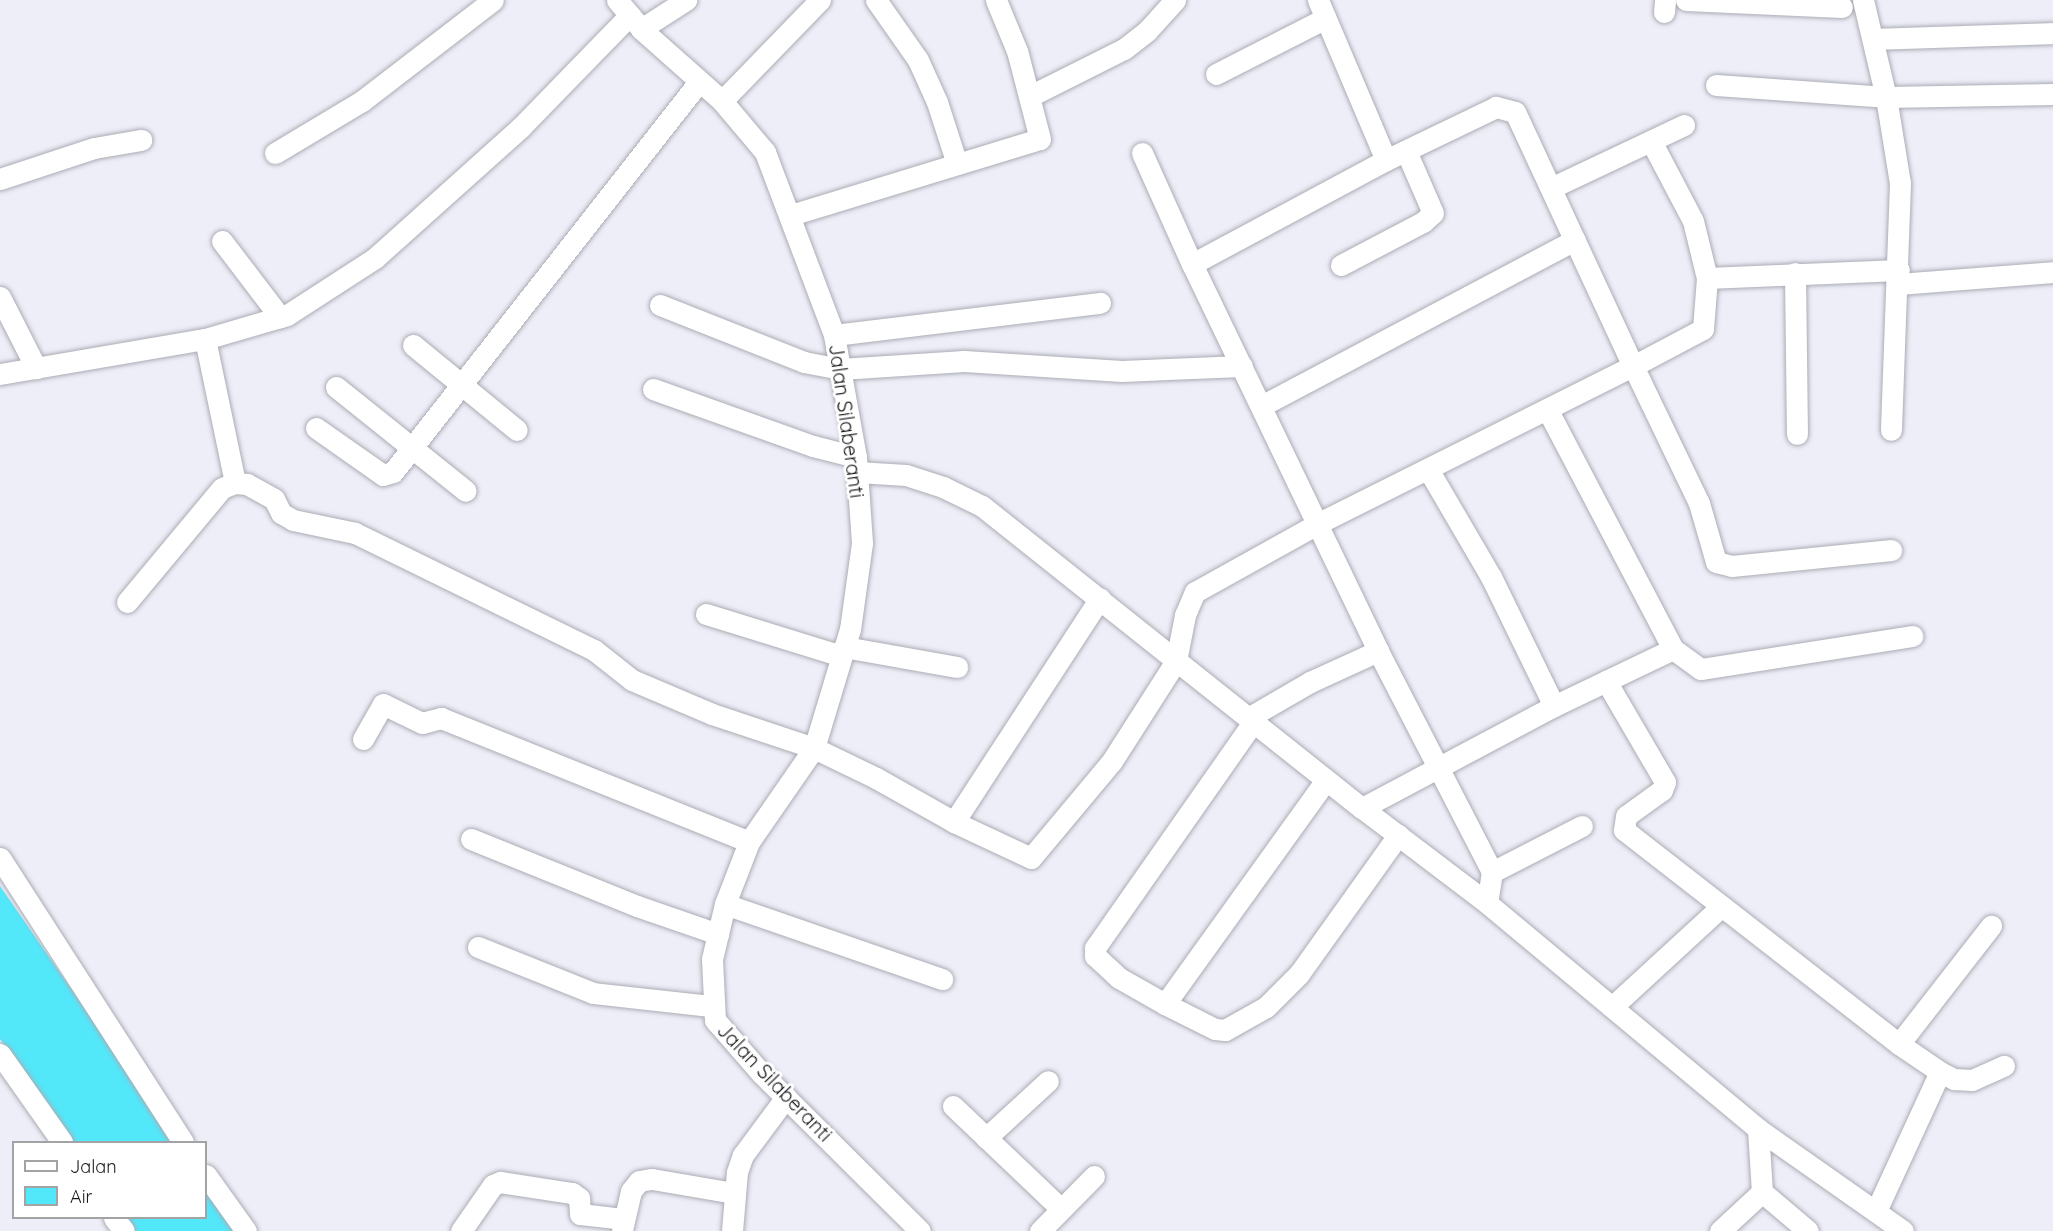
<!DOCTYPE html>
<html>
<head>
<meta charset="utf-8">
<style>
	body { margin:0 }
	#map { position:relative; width:2053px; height:1231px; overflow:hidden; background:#edeef7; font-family:Quicksand,sans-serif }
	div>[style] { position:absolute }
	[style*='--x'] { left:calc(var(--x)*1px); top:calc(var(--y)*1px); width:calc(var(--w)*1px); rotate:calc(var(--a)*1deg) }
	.water>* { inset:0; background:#53e7fa }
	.roads { filter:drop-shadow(0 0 2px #abacb5) drop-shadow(0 0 2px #abacb5) }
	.street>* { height:21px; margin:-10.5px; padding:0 10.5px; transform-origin:10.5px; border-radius:10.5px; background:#fff }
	span { translate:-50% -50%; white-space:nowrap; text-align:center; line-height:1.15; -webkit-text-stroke:6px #fff; paint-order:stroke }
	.street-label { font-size:20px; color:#1a1a1e }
	.legend { position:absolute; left:12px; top:1141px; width:195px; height:78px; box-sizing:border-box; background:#fff; border:2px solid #a3a3a5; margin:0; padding:8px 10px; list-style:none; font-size:18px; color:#1a1a1e }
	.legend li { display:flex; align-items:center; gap:12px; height:30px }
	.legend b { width:30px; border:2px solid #a3a3a5 }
</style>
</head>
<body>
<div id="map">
	<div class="water">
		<i style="clip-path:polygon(0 886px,177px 1142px,72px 1142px,0 1039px)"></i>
		<i style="clip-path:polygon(206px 1184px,238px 1231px,133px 1231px,123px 1218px,206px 1218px)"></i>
	</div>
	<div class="roads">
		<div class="street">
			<i style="--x:617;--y:0;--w:38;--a:50"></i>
			<i style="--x:641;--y:29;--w:108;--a:41.6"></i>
			<i style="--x:722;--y:101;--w:67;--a:49.9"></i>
			<i style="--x:765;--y:152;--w:196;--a:69.3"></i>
			<i style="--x:834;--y:335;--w:124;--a:79.8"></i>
			<i style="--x:856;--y:457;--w:86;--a:86"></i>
			<i style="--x:862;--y:543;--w:87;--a:97.9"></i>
			<i style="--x:850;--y:629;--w:124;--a:106.8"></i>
			<i style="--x:814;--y:748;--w:114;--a:124.7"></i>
			<i style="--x:749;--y:842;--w:66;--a:111.2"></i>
			<i style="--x:725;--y:904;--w:57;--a:103.3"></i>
			<i style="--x:712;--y:959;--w:61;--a:87.2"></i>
			<i style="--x:715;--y:1020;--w:70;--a:49"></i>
			<i style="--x:761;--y:1073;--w:224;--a:44.8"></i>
			<i style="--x:876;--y:0;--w:73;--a:55"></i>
			<i style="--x:918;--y:60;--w:46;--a:65.7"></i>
			<i style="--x:937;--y:102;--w:65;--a:72.1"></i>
			<i style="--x:1318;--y:0;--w:174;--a:67"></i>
			<i style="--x:1386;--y:160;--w:220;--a:151.8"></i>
			<i style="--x:1192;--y:264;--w:429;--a:64.3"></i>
			<i style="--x:1378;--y:651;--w:249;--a:62.7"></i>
			<i style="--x:1492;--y:872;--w:31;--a:99"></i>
			<i style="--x:1686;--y:0;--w:156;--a:2.6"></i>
			<i style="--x:1863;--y:0;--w:100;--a:76.7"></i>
			<i style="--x:1886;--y:97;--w:87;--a:80.8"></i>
			<i style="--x:1900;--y:183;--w:247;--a:92.1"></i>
			<i style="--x:1664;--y:12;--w:12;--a:-85"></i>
			<i style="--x:641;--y:29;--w:54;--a:-32.8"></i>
			<i style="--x:1874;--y:39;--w:179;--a:-1.9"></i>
			<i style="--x:1216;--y:74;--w:123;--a:-27"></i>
			<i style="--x:1716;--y:85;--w:170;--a:4"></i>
			<i style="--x:1886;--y:97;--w:167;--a:-1"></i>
			<i style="--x:1030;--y:96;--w:105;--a:-26.6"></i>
			<i style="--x:1124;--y:49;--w:29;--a:-38"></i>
			<i style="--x:1147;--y:31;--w:42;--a:-47.9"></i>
			<i style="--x:722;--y:101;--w:141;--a:-45.9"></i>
			<i style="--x:1651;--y:141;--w:90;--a:62.3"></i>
			<i style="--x:1693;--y:221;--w:59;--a:76.2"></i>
			<i style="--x:1707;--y:278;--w:192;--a:-2.4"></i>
			<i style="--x:275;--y:153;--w:101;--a:-30.9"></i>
			<i style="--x:362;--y:101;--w:165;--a:-37.6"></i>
			<i style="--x:1142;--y:153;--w:122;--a:65.8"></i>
			<i style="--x:0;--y:179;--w:99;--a:-18.3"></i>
			<i style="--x:94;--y:148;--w:48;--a:-9.7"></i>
			<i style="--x:1553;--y:187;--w:145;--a:-25.3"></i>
			<i style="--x:791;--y:215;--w:260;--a:-17"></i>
			<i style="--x:1040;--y:139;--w:91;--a:-104.6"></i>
			<i style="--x:1017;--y:51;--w:55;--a:-112.4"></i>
			<i style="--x:222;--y:241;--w:96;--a:52.7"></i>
			<i style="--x:1341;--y:265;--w:93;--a:-27.7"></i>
			<i style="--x:1423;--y:222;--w:13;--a:-42"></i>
			<i style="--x:1433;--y:213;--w:68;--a:-113.5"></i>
			<i style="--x:1795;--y:273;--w:161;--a:89.3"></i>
			<i style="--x:1707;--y:278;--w:51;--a:94.5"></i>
			<i style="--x:1703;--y:329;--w:79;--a:152.1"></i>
			<i style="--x:1633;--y:366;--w:152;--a:64.3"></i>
			<i style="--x:1699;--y:503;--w:61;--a:73.9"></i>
			<i style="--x:1716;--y:562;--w:16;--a:14"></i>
			<i style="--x:1732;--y:566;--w:160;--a:-5.7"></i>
			<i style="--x:1898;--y:284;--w:155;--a:-4.4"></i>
			<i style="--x:0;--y:297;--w:80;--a:63.1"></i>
			<i style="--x:660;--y:305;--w:155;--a:21.6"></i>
			<i style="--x:804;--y:362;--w:37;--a:11"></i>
			<i style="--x:840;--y:369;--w:124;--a:-3.7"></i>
			<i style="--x:964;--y:361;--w:158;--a:3.6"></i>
			<i style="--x:1122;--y:371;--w:120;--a:-2.4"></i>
			<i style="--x:834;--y:335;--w:268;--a:-6.9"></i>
			<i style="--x:205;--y:339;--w:147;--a:78.2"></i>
			<i style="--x:413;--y:345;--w:134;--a:39.3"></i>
			<i style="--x:0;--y:374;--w:208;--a:-9.7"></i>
			<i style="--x:205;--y:339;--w:85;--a:-16.3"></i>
			<i style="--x:287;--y:315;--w:105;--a:-32.9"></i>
			<i style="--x:375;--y:258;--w:196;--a:-41.9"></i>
			<i style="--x:521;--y:127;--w:156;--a:-45.8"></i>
			<i style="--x:336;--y:387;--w:166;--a:38.7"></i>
			<i style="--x:653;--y:389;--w:170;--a:19.6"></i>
			<i style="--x:813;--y:446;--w:44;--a:14.3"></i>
			<i style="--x:1261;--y:406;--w:355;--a:-27.9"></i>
			<i style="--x:1547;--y:409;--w:271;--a:62.3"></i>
			<i style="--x:1673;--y:649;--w:132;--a:154.4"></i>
			<i style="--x:316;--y:428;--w:82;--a:35"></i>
			<i style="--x:383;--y:475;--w:10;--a:-17"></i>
			<i style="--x:393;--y:472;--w:496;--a:-51.9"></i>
			<i style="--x:857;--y:472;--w:49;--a:3.5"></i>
			<i style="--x:906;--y:475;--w:39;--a:18"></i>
			<i style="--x:943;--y:487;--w:43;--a:26"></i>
			<i style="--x:982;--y:506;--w:485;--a:38.5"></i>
			<i style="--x:1362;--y:808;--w:217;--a:-28"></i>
			<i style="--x:1554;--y:706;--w:144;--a:-116"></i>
			<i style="--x:1491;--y:577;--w:125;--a:-120.3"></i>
			<i style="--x:127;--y:602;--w:148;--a:-50.2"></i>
			<i style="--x:222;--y:488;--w:14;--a:-21"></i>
			<i style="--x:235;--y:483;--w:12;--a:5"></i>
			<i style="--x:247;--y:484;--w:31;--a:29"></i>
			<i style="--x:274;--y:499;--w:16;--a:63"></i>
			<i style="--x:281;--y:513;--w:14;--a:30"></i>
			<i style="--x:293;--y:520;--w:63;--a:11.8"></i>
			<i style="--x:355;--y:533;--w:266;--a:26.1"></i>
			<i style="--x:594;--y:650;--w:48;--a:38.3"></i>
			<i style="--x:632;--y:680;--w:87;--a:23"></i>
			<i style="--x:712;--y:714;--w:108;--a:18.4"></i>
			<i style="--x:814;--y:748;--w:69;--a:25.8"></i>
			<i style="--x:876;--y:778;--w:90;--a:29.4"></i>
			<i style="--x:954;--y:822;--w:85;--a:25.1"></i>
			<i style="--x:1031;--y:858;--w:126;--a:-50.1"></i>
			<i style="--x:1112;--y:761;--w:119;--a:-57.4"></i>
			<i style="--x:1176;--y:661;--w:47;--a:-78.9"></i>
			<i style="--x:1185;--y:615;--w:25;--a:-67"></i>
			<i style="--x:1195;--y:592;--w:142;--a:-29.1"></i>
			<i style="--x:1319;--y:523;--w:351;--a:-26.6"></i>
			<i style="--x:1633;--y:366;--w:280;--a:-114.9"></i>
			<i style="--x:1515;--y:112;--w:20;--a:-165"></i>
			<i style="--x:1496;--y:107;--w:122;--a:154.3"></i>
			<i style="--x:706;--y:614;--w:142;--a:17.2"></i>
			<i style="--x:844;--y:647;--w:115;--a:10"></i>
			<i style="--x:1673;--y:649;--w:34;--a:36"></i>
			<i style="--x:1701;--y:669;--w:214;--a:-8.9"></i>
			<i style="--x:1606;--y:681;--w:117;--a:59.7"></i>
			<i style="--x:1665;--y:782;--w:9;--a:111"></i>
			<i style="--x:1662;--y:790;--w:44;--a:144.2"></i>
			<i style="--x:1626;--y:816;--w:14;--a:98"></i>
			<i style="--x:1624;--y:830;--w:348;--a:37.9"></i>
			<i style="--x:1899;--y:1044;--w:50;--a:34.3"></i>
			<i style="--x:1940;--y:1072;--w:16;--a:27"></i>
			<i style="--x:1954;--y:1079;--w:18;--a:3"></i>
			<i style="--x:1972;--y:1080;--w:35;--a:-24"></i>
			<i style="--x:1248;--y:718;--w:72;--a:-30.1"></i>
			<i style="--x:1310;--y:682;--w:75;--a:-24.5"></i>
			<i style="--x:363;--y:739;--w:40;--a:-60.3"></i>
			<i style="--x:383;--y:704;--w:43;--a:26"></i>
			<i style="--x:422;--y:723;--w:20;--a:-15"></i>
			<i style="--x:441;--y:718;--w:332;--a:21.9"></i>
			<i style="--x:1326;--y:780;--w:276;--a:125.7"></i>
			<i style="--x:1165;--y:1004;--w:56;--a:26.6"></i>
			<i style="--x:1215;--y:1029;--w:10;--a:6"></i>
			<i style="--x:1225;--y:1030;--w:47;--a:-29.3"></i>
			<i style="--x:1266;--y:1007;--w:47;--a:-45"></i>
			<i style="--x:1299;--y:974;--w:171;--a:-54.5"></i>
			<i style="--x:1362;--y:808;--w:157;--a:37.2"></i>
			<i style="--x:1487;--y:903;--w:353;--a:39.8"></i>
			<i style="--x:1758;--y:1129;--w:63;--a:86.4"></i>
			<i style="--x:1762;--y:1192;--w:60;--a:40.3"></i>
			<i style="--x:954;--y:822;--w:267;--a:-56.9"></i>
			<i style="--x:471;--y:839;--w:179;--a:22"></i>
			<i style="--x:637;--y:906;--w:86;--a:19.1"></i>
			<i style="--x:0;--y:858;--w:338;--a:57.2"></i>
			<i style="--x:1492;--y:872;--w:101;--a:-27.1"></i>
			<i style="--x:725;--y:904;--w:230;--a:19.1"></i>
			<i style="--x:478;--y:947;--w:124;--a:21.8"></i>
			<i style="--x:593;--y:993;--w:119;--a:6.3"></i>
			<i style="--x:1165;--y:1004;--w:53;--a:-150.5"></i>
			<i style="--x:1119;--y:978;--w:33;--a:-137"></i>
			<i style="--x:1095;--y:956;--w:8;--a:-90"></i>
			<i style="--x:1095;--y:948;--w:276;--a:-55"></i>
			<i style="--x:1612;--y:1007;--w:149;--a:-42.6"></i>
			<i style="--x:1899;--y:1044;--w:150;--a:-52.1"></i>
			<i style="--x:0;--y:1054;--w:108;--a:54.8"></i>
			<i style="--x:953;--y:1106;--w:149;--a:43.6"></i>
			<i style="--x:1758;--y:1129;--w:177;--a:35.1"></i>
			<i style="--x:986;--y:1138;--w:84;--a:-42.6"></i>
			<i style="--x:206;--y:1175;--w:69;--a:54.5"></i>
			<i style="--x:1876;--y:1211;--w:153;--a:-65.3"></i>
			<i style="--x:114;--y:1218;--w:16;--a:52"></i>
			<i style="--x:622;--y:1230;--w:40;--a:-77"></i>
			<i style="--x:631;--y:1191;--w:13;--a:-51"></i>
			<i style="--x:639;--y:1181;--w:13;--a:-9"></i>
			<i style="--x:652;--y:1179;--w:83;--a:9.7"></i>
			<i style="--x:461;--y:1231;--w:56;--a:-55.2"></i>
			<i style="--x:493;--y:1185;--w:8;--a:-23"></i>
			<i style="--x:500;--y:1182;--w:73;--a:8.7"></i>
			<i style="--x:572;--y:1193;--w:9;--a:36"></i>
			<i style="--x:579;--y:1198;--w:16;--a:86"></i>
			<i style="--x:580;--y:1214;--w:43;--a:6.6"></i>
			<i style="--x:732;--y:1231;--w:59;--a:-85.2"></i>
			<i style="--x:737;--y:1172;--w:18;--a:-71"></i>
			<i style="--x:743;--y:1155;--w:72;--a:-53.4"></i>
			<i style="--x:1040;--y:1231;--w:77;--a:-45.5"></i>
			<i style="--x:1720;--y:1231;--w:57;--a:-42.9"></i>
		</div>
	</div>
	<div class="street-label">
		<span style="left:847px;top:421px;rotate:82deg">Jalan Silaberanti</span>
		<span style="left:775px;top:1082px;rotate:46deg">Jalan Silaberanti</span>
	</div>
	<ul class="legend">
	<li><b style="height:8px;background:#fff"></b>Jalan</li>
	<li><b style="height:16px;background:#53e7fa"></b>Air</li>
	</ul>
</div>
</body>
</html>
